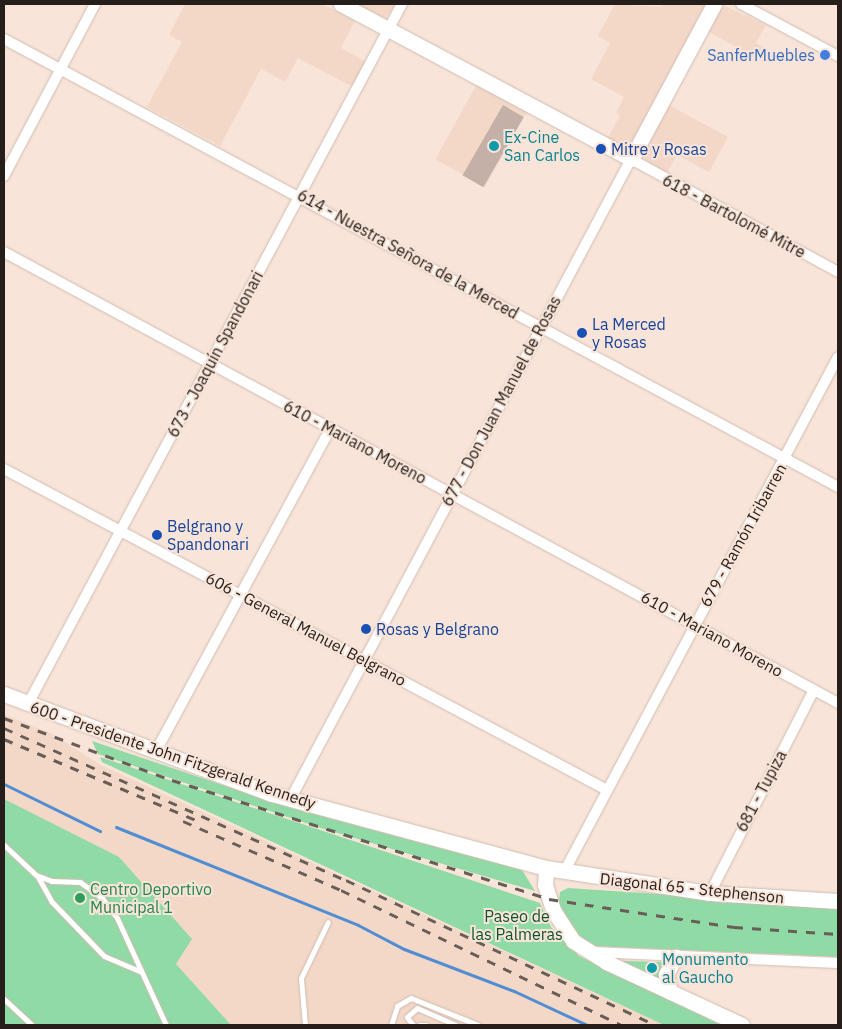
<!DOCTYPE html>
<html>
<head>
<meta charset="utf-8">
<style>
	body { margin:0 }
	#map { position:relative; width:842px; height:1029px; overflow:hidden; background:#f8e4d8; font-family:"IBM Plex Sans",sans-serif }
	div>[style] { position:absolute }
	[style*='--x'] { left:calc(var(--x)*1px); top:calc(var(--y)*1px); width:calc(var(--w)*1px); rotate:calc(var(--a)*1deg) }
	.built>* { inset:0; background:#f3d8c8; transform-origin:0 0 }
	.green>* { inset:0; background:#8fdaa5 }
	.stream>* { height:3px; margin:-1.5px; padding:0 1.5px; transform-origin:1.5px; border-radius:1.5px; background:#508dd3 }
	.building>* { inset:0; background:#c5b0a7; transform-origin:0 0 }
	.roads { filter:drop-shadow(0 0 1px #d0bcb1) drop-shadow(0 0 1px #d0bcb1) }
	.lane>* { height:5px; margin:-2.5px; padding:0 2.5px; transform-origin:2.5px; border-radius:2.5px; background:#fff }
	.street>* { height:10px; margin:-5px; padding:0 5px; transform-origin:5px; border-radius:5px; background:#fff }
	.secondary>* { height:15px; margin:-7.5px; padding:0 7.5px; transform-origin:7.5px; border-radius:7.5px; background:#fff }
	.rail>* { height:3px; margin-top:-1.5px; transform-origin:0; background:repeating-linear-gradient(90deg,#695e57 0 9px,transparent 0 18px) }
	.dots>* { width:14px; height:14px; translate:-50% -50%; box-sizing:border-box; border:2px solid #f8e4d8; border-radius:50% }
	span { translate:-50% -50%; white-space:nowrap; text-align:center; line-height:1.15; -webkit-text-stroke:4px #f8e4d8; paint-order:stroke }
	.shop-label { font-size:16px; color:#366cbe }
	.right { translate:-100% -50%; text-align:right }
	.culture-label { font-size:16px; color:#0d838f }
	.left { translate:0 -50%; text-align:left }
	.transit-label { font-size:16px; color:#164399 }
	.street-label { font-size:16px; color:#251e1a }
	.leisure-label { font-size:16px; color:#27864d }
	.park-label { font-size:16px; color:#0e522c }
	.frame { position:absolute; inset:0; border:5px solid #251e1a; pointer-events:none }
</style>
</head>
<body>
<div id="map">
	<div class="built">
		<i style="clip-path:polygon(185px 4px,323px 4px,355px 21px,341px 48px,366px 62px,353px 87px,298px 58px,285px 82px,261px 69px,220px 146px,147px 107px,182px 42px,169px 35px)"></i>
		<i style="clip-path:polygon(355px 4px,396px 4px,385px 18px)"></i>
		<i style="clip-path:polygon(615px 4px,660px 7px,662px 4px,706px 4px,632px 143px,626px 147px,607px 139px,620px 116px,616px 113px,624px 97px,591px 79px,610px 43px,598px 36px)"></i>
		<i style="clip-path:polygon(725px 6px,766px 25px,756px 43px,772px 52px,766px 63px,707px 31px,719px 9px)"></i>
		<i style="left:477px;top:84px;width:57px;height:86px;rotate:29deg"></i>
		<i style="clip-path:polygon(669px 105px,728px 137px,709px 172px,677px 155px,667px 173px,645px 161px,643px 152px)"></i>
		<i style="clip-path:polygon(4px 714px,50px 733px,101px 765px,664px 1025px,231px 1025px,176px 964px,119px 858px,4px 799px)"></i>
	</div>
	<div class="green">
		<i style="clip-path:polygon(92px 741px,288px 807px,522px 870px,535px 891px,324px 829px,98px 754px)"></i>
		<i style="clip-path:polygon(100px 757px,540px 903px,551px 927px,579px 956px,721px 1025px,664px 1025px,102px 762px)"></i>
		<i style="clip-path:polygon(4px 799px,119px 857px,192px 939px,176px 964px,231px 1025px,4px 1025px)"></i>
		<i style="clip-path:polygon(568px 888px,838px 906px,838px 957px,592px 946px,575px 932px,558px 908px,560px 892px)"></i>
		<i style="clip-path:polygon(622px 961px,663px 962px,660px 979px)"></i>
	</div>
	<div class="stream">
		<i style="--x:4;--y:784;--w:107;--a:26.1"></i>
		<i style="--x:116;--y:827;--w:261;--a:22"></i>
		<i style="--x:358;--y:925;--w:52;--a:27.6"></i>
		<i style="--x:404;--y:949;--w:118;--a:20.9"></i>
		<i style="--x:514;--y:991;--w:81;--a:25"></i>
	</div>
	<div class="building">
		<i style="left:503px;top:105px;width:24px;height:81px;rotate:30deg"></i>
	</div>
	<div class="roads">
		<div class="lane">
			<i style="--x:4;--y:845;--w:44;--a:43.2"></i>
			<i style="--x:36;--y:875;--w:17;--a:21"></i>
			<i style="--x:52;--y:881;--w:28;--a:2"></i>
			<i style="--x:80;--y:882;--w:27;--a:36"></i>
			<i style="--x:102;--y:898;--w:25;--a:53"></i>
			<i style="--x:117;--y:918;--w:118;--a:65.4"></i>
			<i style="--x:38;--y:877;--w:29;--a:61"></i>
			<i style="--x:52;--y:902;--w:75;--a:46.1"></i>
			<i style="--x:104;--y:956;--w:39;--a:23"></i>
			<i style="--x:4;--y:999;--w:38;--a:43"></i>
			<i style="--x:305;--y:1025;--w:47;--a:-94.9"></i>
			<i style="--x:301;--y:978;--w:62;--a:-64.3"></i>
			<i style="--x:391;--y:1025;--w:20;--a:-72"></i>
			<i style="--x:397;--y:1006;--w:16;--a:-30"></i>
			<i style="--x:411;--y:998;--w:72;--a:21.9"></i>
			<i style="--x:413;--y:1025;--w:10;--a:-127"></i>
			<i style="--x:407;--y:1017;--w:13;--a:-42"></i>
			<i style="--x:417;--y:1008;--w:43;--a:23.6"></i>
			<i style="--x:419;--y:1025;--w:7;--a:0"></i>
		</div>
		<div class="street">
			<i style="--x:741;--y:4;--w:110;--a:28.2"></i>
			<i style="--x:4;--y:39;--w:947;--a:28.24"></i>
			<i style="--x:4;--y:176;--w:195;--a:-62.1"></i>
			<i style="--x:4;--y:252;--w:948;--a:28.4"></i>
			<i style="--x:4;--y:469;--w:683;--a:28.03"></i>
			<i style="--x:28;--y:704;--w:794;--a:-61.89"></i>
			<i style="--x:156;--y:751;--w:366;--a:-61.6"></i>
			<i style="--x:290;--y:800;--w:726;--a:-61.99"></i>
			<i style="--x:631;--y:159;--w:236;--a:28.6"></i>
			<i style="--x:564;--y:872;--w:583;--a:-61.99"></i>
			<i style="--x:710;--y:893;--w:228;--a:-62.9"></i>
			<i style="--x:593;--y:952;--w:245;--a:2.6"></i>
		</div>
		<div class="secondary">
			<i style="--x:341;--y:4;--w:329;--a:28.1"></i>
			<i style="--x:631;--y:159;--w:176;--a:-61.8"></i>
			<i style="--x:4;--y:694;--w:286;--a:20.5"></i>
			<i style="--x:272;--y:794;--w:284;--a:15.1"></i>
			<i style="--x:546;--y:868;--w:166;--a:8.7"></i>
			<i style="--x:710;--y:893;--w:128;--a:3.6"></i>
			<i style="--x:546;--y:868;--w:17;--a:93"></i>
			<i style="--x:545;--y:885;--w:26;--a:72"></i>
			<i style="--x:553;--y:910;--w:37;--a:57"></i>
			<i style="--x:573;--y:941;--w:39;--a:32"></i>
			<i style="--x:606;--y:962;--w:150;--a:24.9"></i>
			<i style="--x:670;--y:992;--w:18;--a:-103"></i>
			<i style="--x:666;--y:974;--w:20;--a:-60"></i>
		</div>
	</div>
	<div class="rail">
		<i style="--x:4;--y:718;--w:179;--a:20.3"></i>
		<i style="--x:172;--y:780;--w:395;--a:17.5"></i>
		<i style="--x:549;--y:899;--w:187;--a:8.6"></i>
		<i style="--x:734;--y:927;--w:104;--a:3.9"></i>
		<i style="--x:4;--y:728;--w:374;--a:24"></i>
		<i style="--x:346;--y:880;--w:342;--a:25.1"></i>
		<i style="--x:4;--y:739;--w:208;--a:22.9"></i>
		<i style="--x:183;--y:821;--w:172;--a:23.6"></i>
		<i style="--x:341;--y:890;--w:312;--a:25.7"></i>
	</div>
	<div class="dots">
		<i style="left:825px;top:55px;background:#3f7fe0"></i>
		<i style="left:494px;top:146px;background:#0f9aa8"></i>
		<i style="left:601px;top:149px;background:#1a4fb4"></i>
		<i style="left:582px;top:333px;background:#1a4fb4"></i>
		<i style="left:157px;top:535px;background:#1a4fb4"></i>
		<i style="left:366px;top:629px;background:#1a4fb4"></i>
		<i style="left:80px;top:898px;background:#2e9e5b"></i>
		<i style="left:652px;top:968px;background:#0f9aa8"></i>
	</div>
	<div class="shop-label">
		<span class="right" style="left:815px;top:55px">SanferMuebles</span>
	</div>
	<div class="culture-label">
		<span class="left" style="left:504px;top:146px">Ex-Cine<br>San Carlos</span>
		<span class="left" style="left:662px;top:968px">Monumento<br>al Gaucho</span>
	</div>
	<div class="transit-label">
		<span class="left" style="left:611px;top:149px">Mitre y Rosas</span>
		<span class="left" style="left:592px;top:333px">La Merced<br>y Rosas</span>
		<span class="left" style="left:167px;top:535px">Belgrano y<br>Spandonari</span>
		<span class="left" style="left:376px;top:629px">Rosas y Belgrano</span>
	</div>
	<div class="street-label">
		<span style="left:734px;top:216px;rotate:28deg">618 - Bartolomé Mitre</span>
		<span style="left:408px;top:254px;rotate:29deg">614 - Nuestra Señora de la Merced</span>
		<span style="left:215px;top:354px;rotate:-62deg">673 - Joaquín Spandonari</span>
		<span style="left:501px;top:401px;rotate:-62deg">677 - Don Juan Manuel de Rosas</span>
		<span style="left:355px;top:442px;rotate:28deg">610 - Mariano Moreno</span>
		<span style="left:743px;top:535px;rotate:-61deg">679 - Ramón Iribarren</span>
		<span style="left:306px;top:629px;rotate:28deg">606 - General Manuel Belgrano</span>
		<span style="left:712px;top:634px;rotate:29deg">610 - Mariano Moreno</span>
		<span style="left:173px;top:755px;rotate:19deg">600 - Presidente John Fitzgerald Kennedy</span>
		<span style="left:761px;top:791px;rotate:-62deg">681 - Tupiza</span>
		<span style="left:692px;top:888px;rotate:6deg">Diagonal 65 - Stephenson</span>
	</div>
	<div class="leisure-label">
		<span class="left" style="left:90px;top:898px">Centro Deportivo<br>Municipal 1</span>
	</div>
	<div class="park-label">
		<span style="left:517px;top:925px">Paseo de<br>las Palmeras</span>
	</div>
	<div class="frame"></div>
</div>
</body>
</html>
